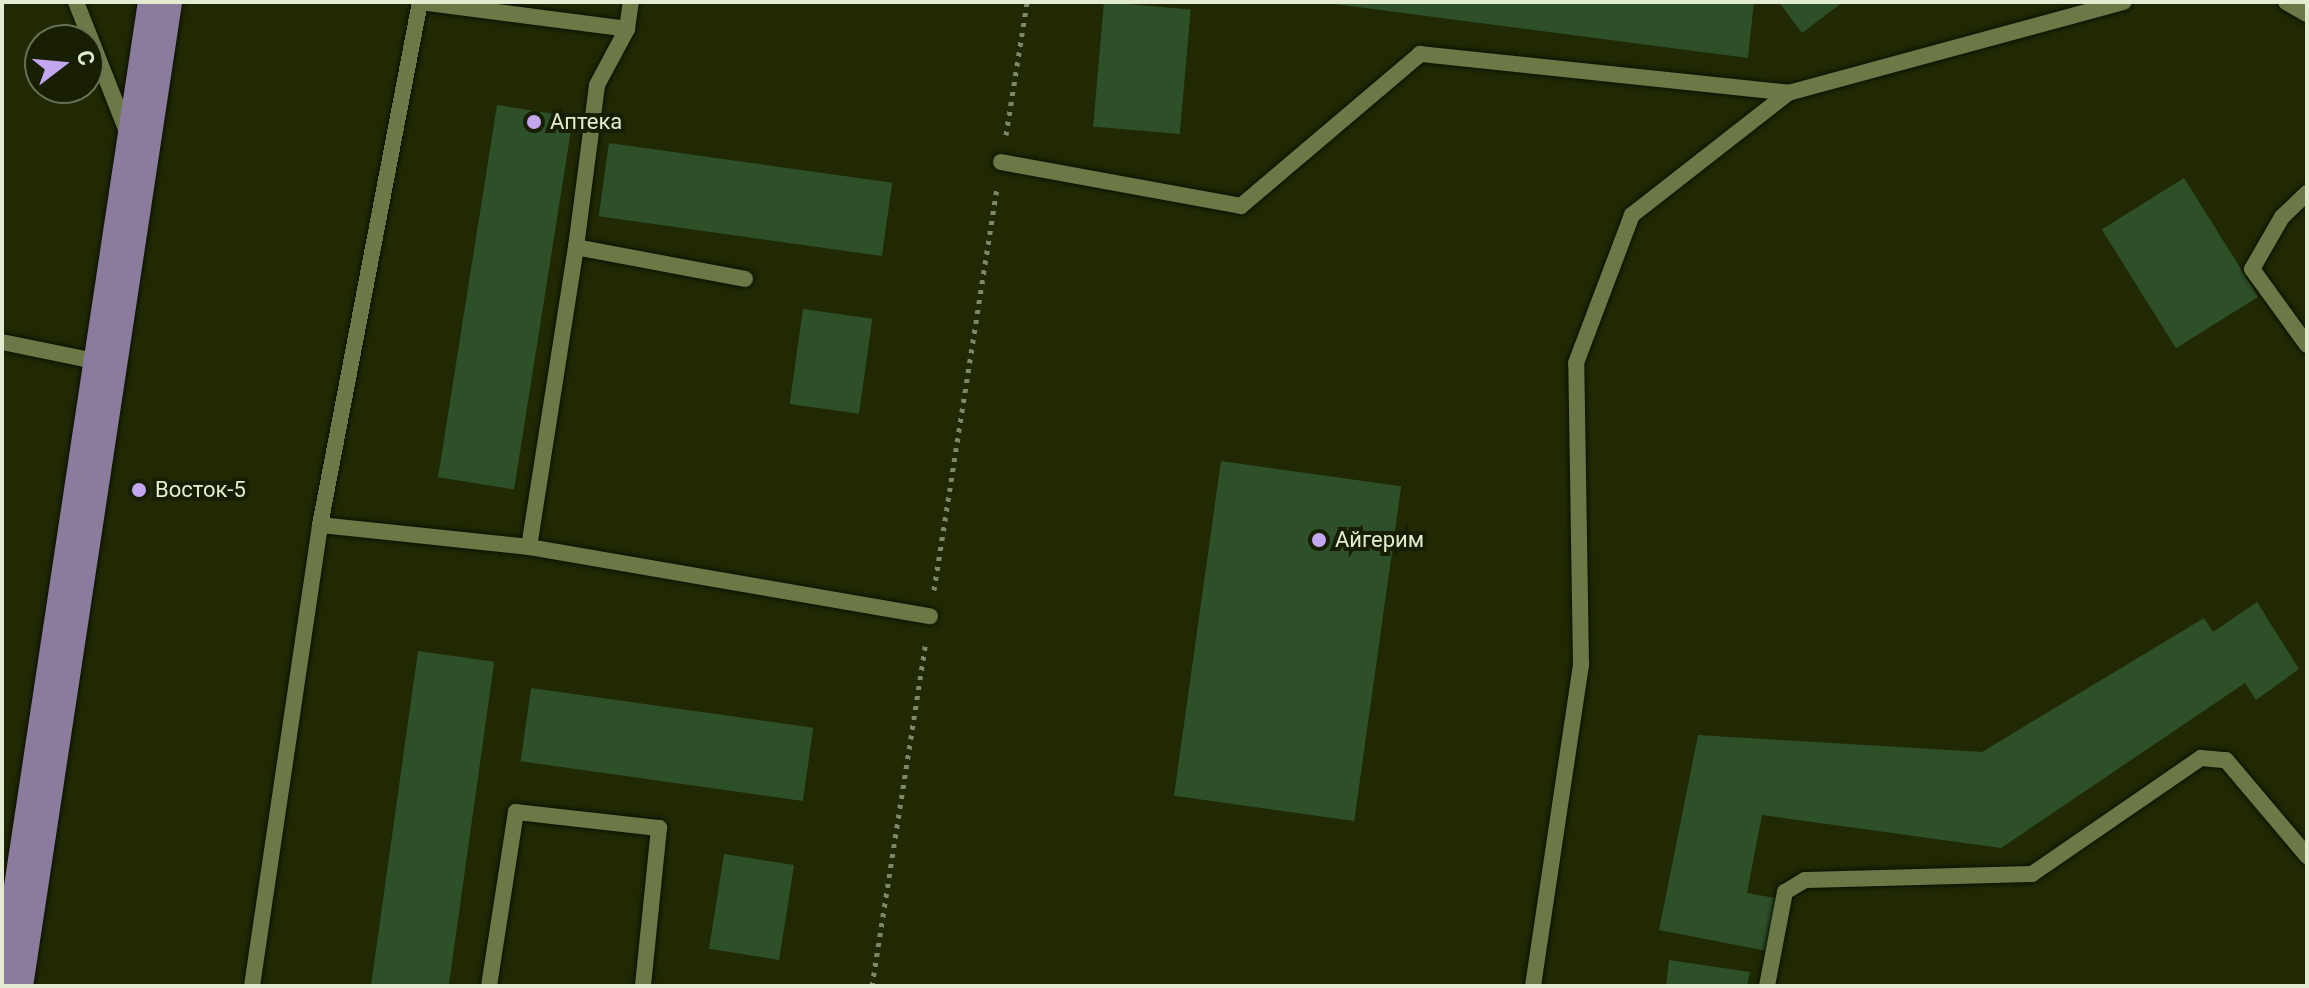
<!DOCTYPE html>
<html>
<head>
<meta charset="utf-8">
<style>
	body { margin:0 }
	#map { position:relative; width:2309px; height:988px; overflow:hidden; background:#202903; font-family:Roboto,sans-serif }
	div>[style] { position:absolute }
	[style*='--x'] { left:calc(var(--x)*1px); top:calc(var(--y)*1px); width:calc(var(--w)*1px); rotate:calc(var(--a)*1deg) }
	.building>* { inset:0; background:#2d5029; transform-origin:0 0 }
	.path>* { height:5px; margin-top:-2.5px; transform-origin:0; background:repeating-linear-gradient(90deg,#7e8767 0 4px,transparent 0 10px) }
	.roads { filter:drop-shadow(0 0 2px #0b1100) drop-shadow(0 0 2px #0b1100) }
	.service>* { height:16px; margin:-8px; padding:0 8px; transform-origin:8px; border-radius:8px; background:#6a7946 }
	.primary>* { height:44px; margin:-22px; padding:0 22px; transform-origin:22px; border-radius:22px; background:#8b7b9c }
	.dots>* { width:22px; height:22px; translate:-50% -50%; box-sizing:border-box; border:4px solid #171f00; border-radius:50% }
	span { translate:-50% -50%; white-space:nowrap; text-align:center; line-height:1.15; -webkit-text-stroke:8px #171f00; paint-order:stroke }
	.poi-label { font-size:22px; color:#e3ecd1 }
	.left { translate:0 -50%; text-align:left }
	.frame { position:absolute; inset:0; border:4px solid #e3ecd1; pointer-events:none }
	.north { position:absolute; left:24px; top:24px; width:80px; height:80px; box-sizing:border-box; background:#171f00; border:2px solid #697154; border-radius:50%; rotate:74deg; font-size:22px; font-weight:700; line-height:32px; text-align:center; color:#e3ecd1 }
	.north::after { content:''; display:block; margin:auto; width:28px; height:36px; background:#c4a7f1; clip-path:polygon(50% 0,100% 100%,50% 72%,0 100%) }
</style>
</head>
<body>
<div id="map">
	<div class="building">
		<i style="left:1104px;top:2px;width:87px;height:125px;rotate:5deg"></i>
		<i style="clip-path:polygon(1319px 2px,1754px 2px,1748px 58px)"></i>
		<i style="clip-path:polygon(1779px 2px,1843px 2px,1802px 33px)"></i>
		<i style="left:497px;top:105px;width:77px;height:377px;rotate:9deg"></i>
		<i style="left:609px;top:143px;width:286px;height:74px;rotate:8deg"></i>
		<i style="left:2184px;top:178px;width:140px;height:97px;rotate:58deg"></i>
		<i style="left:803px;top:309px;width:70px;height:96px;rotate:8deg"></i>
		<i style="left:1221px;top:461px;width:182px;height:338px;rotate:8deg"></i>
		<i style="clip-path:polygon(2257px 602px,2299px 669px,2256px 700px,2245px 683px,2001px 848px,1762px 815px,1747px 893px,1775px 898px,1767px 951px,1659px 930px,1698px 735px,1982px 752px,2204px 618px,2213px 632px)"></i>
		<i style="left:418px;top:651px;width:77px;height:338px;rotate:8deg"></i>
		<i style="left:531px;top:688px;width:285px;height:74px;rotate:8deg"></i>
		<i style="left:724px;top:854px;width:71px;height:96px;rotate:9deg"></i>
		<i style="clip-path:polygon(1669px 960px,1750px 972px,1747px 986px,1666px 986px)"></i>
	</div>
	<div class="path">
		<i style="--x:1006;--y:135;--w:135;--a:-81"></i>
		<i style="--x:934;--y:590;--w:406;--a:-81.1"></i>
		<i style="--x:872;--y:986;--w:347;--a:-81.1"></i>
	</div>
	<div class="roads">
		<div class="service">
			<i style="--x:76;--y:2;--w:142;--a:68.5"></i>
			<i style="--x:420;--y:2;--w:209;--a:7.4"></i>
			<i style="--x:627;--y:29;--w:27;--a:-82"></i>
			<i style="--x:2286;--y:2;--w:24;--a:30"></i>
			<i style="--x:1001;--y:162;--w:244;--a:10.4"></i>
			<i style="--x:1241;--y:206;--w:235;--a:-40.3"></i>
			<i style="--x:1420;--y:54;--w:370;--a:6"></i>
			<i style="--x:1788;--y:93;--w:348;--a:-15.2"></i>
			<i style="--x:2307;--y:193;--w:35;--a:136"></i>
			<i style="--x:2282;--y:217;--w:60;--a:120"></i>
			<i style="--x:2252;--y:269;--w:94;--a:54.1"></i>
			<i style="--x:576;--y:247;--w:163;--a:-82.6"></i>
			<i style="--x:597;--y:85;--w:64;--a:-61.8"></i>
			<i style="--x:2;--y:342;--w:104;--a:11.6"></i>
			<i style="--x:320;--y:525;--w:210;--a:6"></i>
			<i style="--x:529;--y:547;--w:304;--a:-81.1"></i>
			<i style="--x:576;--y:247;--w:172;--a:10.7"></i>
			<i style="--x:529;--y:547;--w:407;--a:9.8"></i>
			<i style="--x:252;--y:986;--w:466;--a:-81.6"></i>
			<i style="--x:320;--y:525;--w:532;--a:-79.18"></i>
			<i style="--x:489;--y:986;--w:176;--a:-81.2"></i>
			<i style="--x:516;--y:812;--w:144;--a:6.4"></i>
			<i style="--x:659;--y:828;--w:159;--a:95.8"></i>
			<i style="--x:1533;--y:986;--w:325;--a:-81.5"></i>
			<i style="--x:1581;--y:665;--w:302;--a:-90.9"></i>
			<i style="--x:1576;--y:363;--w:158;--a:-69.3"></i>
			<i style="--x:1632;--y:215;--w:198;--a:-38"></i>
			<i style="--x:1767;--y:986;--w:96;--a:-79.2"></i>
			<i style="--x:1785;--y:892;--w:23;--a:-31"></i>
			<i style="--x:1805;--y:880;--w:227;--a:-1.5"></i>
			<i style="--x:2032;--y:874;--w:205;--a:-34.5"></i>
			<i style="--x:2201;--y:758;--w:25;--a:5"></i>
			<i style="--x:2226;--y:760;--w:126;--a:49.8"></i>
		</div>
		<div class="primary">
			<i style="--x:11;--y:986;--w:995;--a:-81.39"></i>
		</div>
	</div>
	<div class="dots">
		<i style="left:534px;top:122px;background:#c4a7f1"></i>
		<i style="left:139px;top:490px;background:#c4a7f1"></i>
		<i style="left:1319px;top:540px;background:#c4a7f1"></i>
	</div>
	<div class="poi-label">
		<span class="left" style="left:550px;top:122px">Аптека</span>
		<span class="left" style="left:155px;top:490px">Восток-5</span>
		<span class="left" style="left:1335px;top:540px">Айгерим</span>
	</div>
	<div class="frame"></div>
	<div class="north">С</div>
</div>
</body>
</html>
